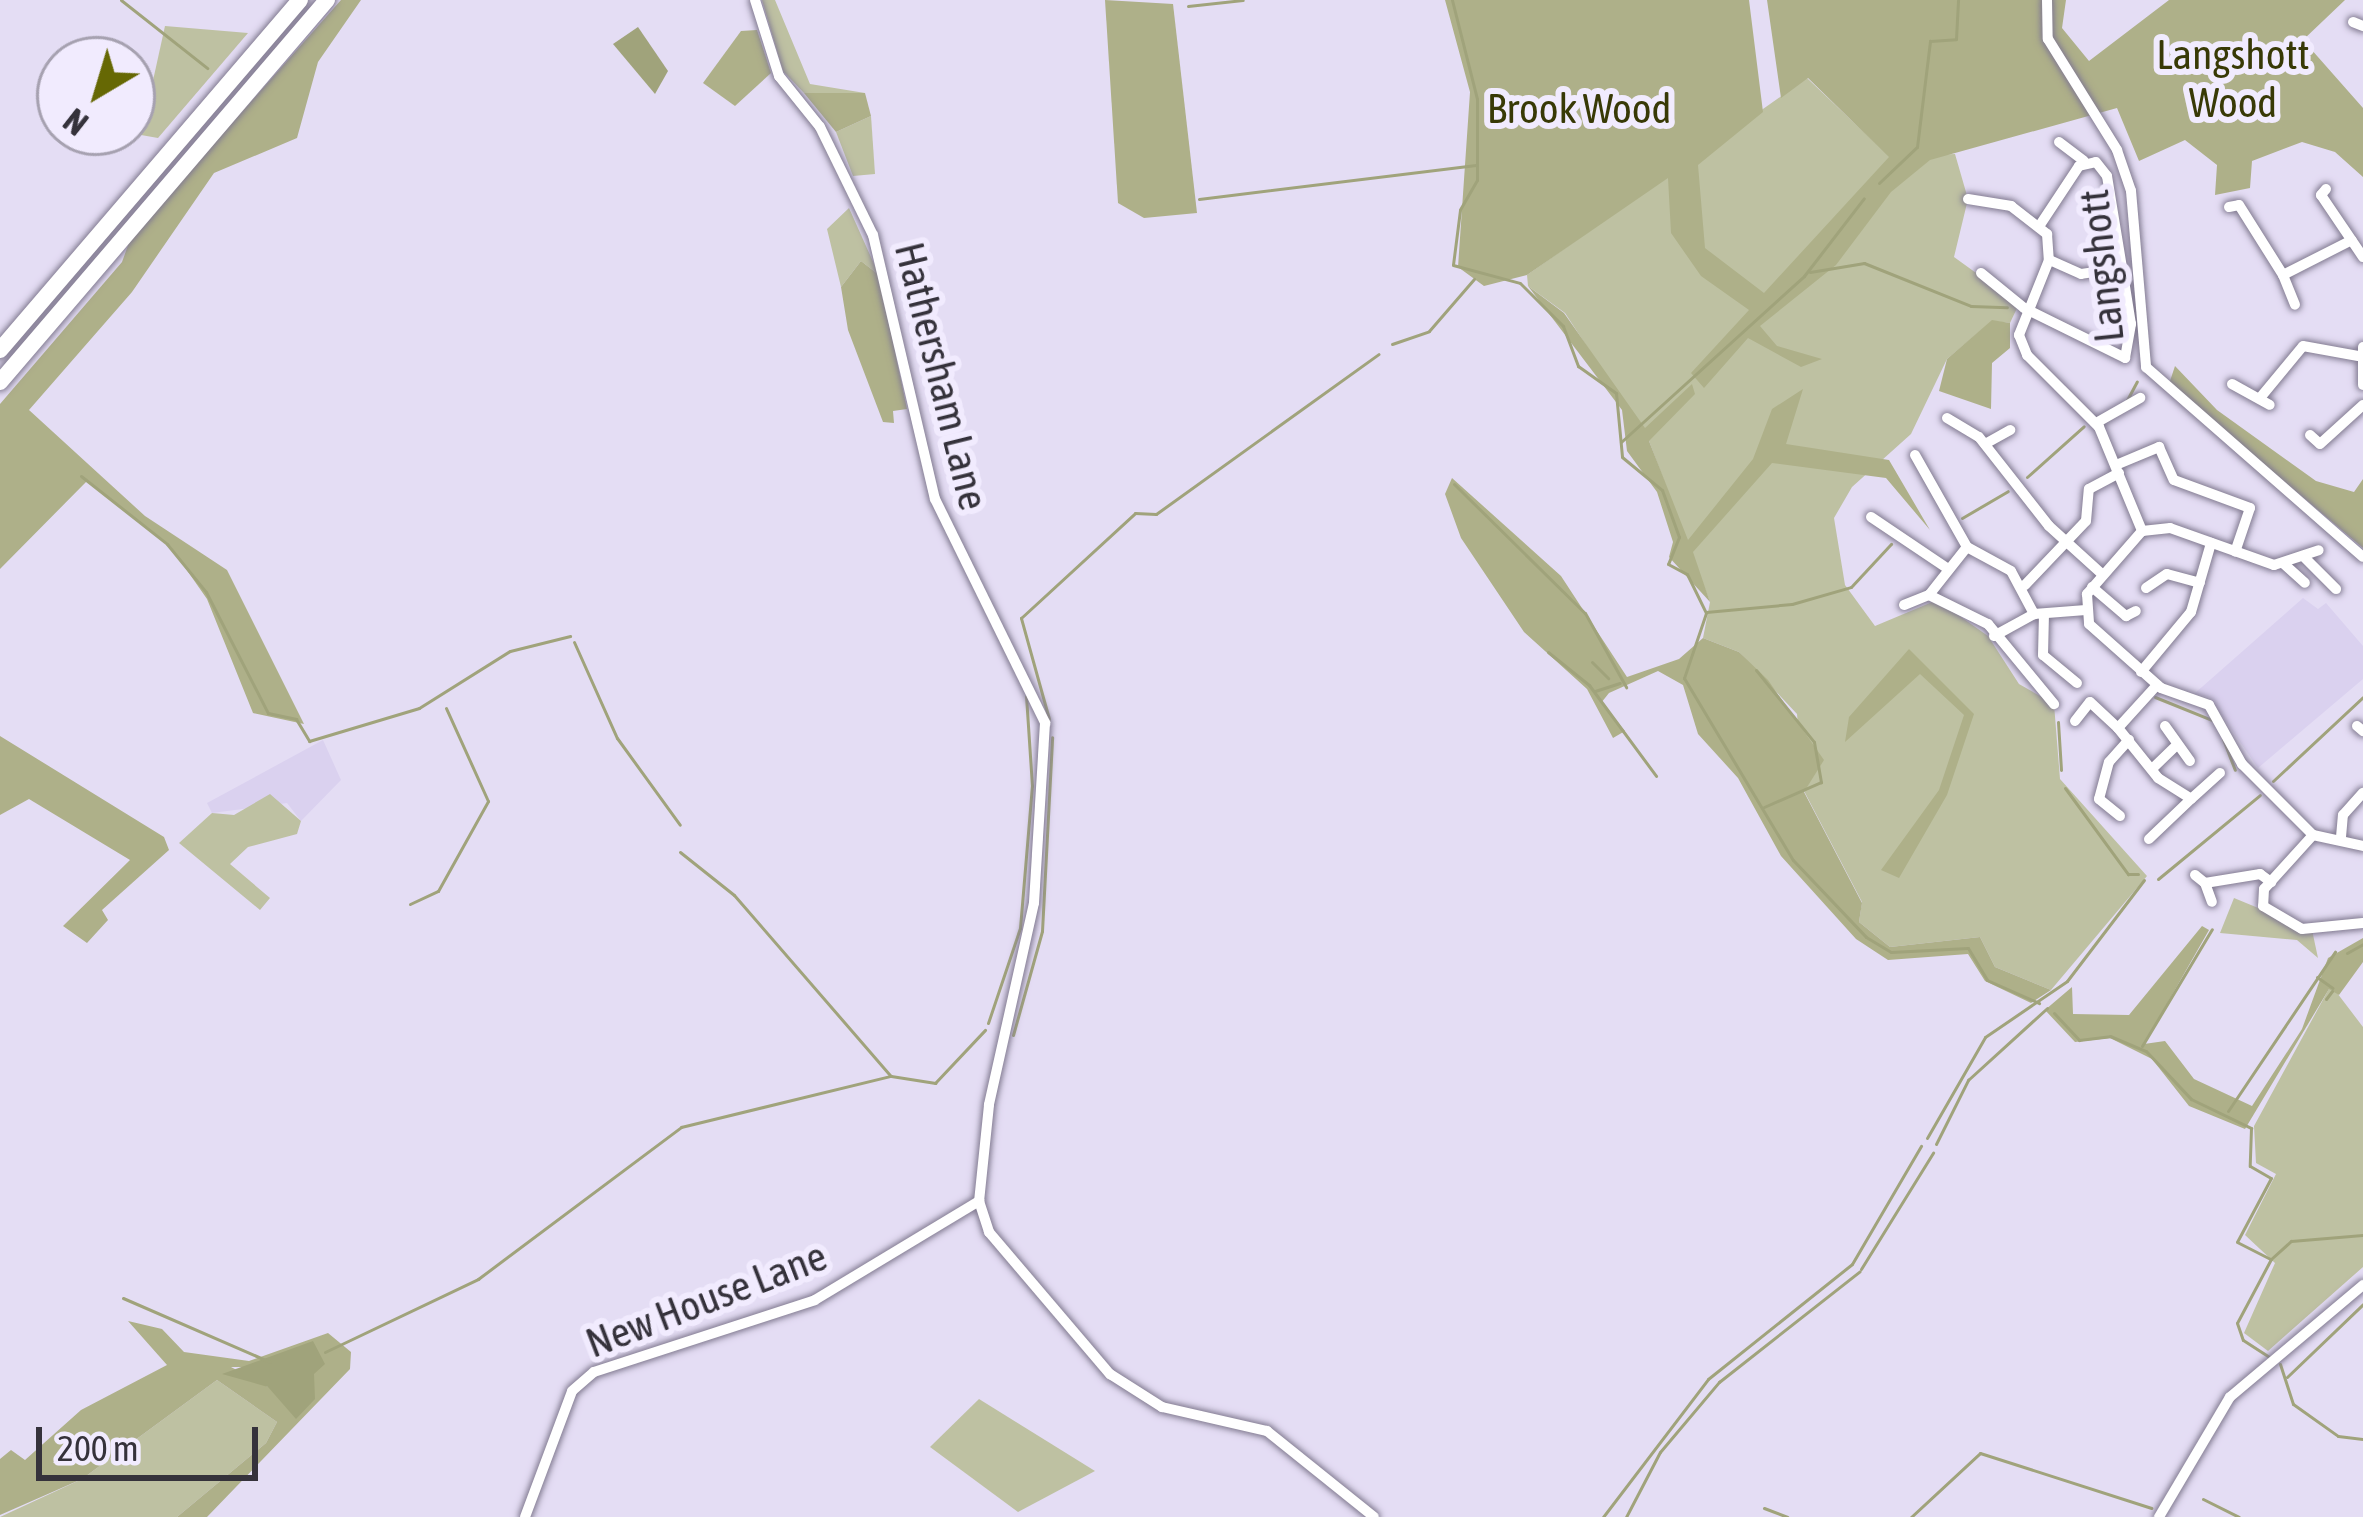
<!DOCTYPE html>
<html>
<head>
<meta charset="utf-8">
<style>
	body { margin:0 }
	#map { position:relative; width:2363px; height:1517px; overflow:hidden; background:#e4ddf4; font-family:"Asap Condensed",sans-serif }
	div>[style] { position:absolute }
	[style*='--x'] { left:calc(var(--x)*1px); top:calc(var(--y)*1px); width:calc(var(--w)*1px); rotate:calc(var(--a)*1deg) }
	.built>* { inset:0; background:#dad1ef }
	.green>* { inset:0; background:#bec1a2 }
	.forest>* { inset:0; background:#aeb089 }
	.water>* { inset:0; background:#a0a37b }
	.stream>* { height:3px; margin:-1.5px; padding:0 1.5px; transform-origin:1.5px; border-radius:1.5px; background:#a0a37b }
	.roads { filter:drop-shadow(0 0 3px #827b91) drop-shadow(0 0 3px #827b91) }
	.minor>* { height:10px; margin:-5px; padding:0 5px; transform-origin:5px; border-radius:5px; background:#fff }
	.highway>* { height:16px; margin:-8px; padding:0 8px; transform-origin:8px; border-radius:8px; background:#fff }
	span { translate:-50% -50%; white-space:nowrap; text-align:center; line-height:1.15; -webkit-text-stroke:12px #f1ebfe; paint-order:stroke }
	.park-label { font-size:42px; color:#383906 }
	.street-label { font-size:42px; color:#35323b }
	.north { position:absolute; left:36px; top:36px; width:120px; height:120px; box-sizing:border-box; background:#f1ebfe; border:3px solid #a6a1b0; border-radius:50%; rotate:218deg; font-size:33px; font-weight:700; line-height:48px; text-align:center; color:#35323b }
	.north::after { content:''; display:block; margin:auto; width:42px; height:54px; background:#666804; clip-path:polygon(50% 0,100% 100%,50% 72%,0 100%) }
	.scale { position:absolute; left:36px; top:1427px; width:222px; height:54px; box-sizing:border-box; border:6px solid #35323b; border-top:0; padding-left:15px; font-size:36px; line-height:42px; white-space:nowrap; color:#35323b; -webkit-text-stroke:9px #f1ebfe; paint-order:stroke }
</style>
</head>
<body>
<div id="map">
	<div class="built">
		<i style="clip-path:polygon(2303px 598px,2318px 609px,2326px 603px,2363px 646px,2363px 679px,2258px 768px,2209px 697px,2194px 694px)"></i>
		<i style="clip-path:polygon(323px 740px,341px 780px,301px 821px,287px 803px,212px 813px,207px 803px)"></i>
	</div>
	<div class="green">
		<i style="clip-path:polygon(762px 0,775px 0,810px 84px,865px 93px,804px 93px,783px 71px)"></i>
		<i style="clip-path:polygon(165px 26px,248px 33px,158px 138px,141px 135px)"></i>
		<i style="clip-path:polygon(1807px 78px,1890px 157px,1955px 154px,1968px 199px,1954px 257px,2019px 304px,2010px 323px,1992px 321px,1947px 359px,1911px 434px,1852px 487px,1834px 518px,1845px 585px,1875px 626px,1937px 600px,1988px 636px,2019px 684px,2054px 704px,2060px 779px,2147px 876px,2051px 990px,1995px 967px,1980px 937px,1890px 947px,1859px 922px,1862px 902px,1804px 791px,1797px 714px,1739px 652px,1703px 638px,1710px 602px,1649px 441px,1565px 313px,1528px 286px,1527px 275px)"></i>
		<i style="clip-path:polygon(871px 116px,875px 174px,853px 176px,836px 132px)"></i>
		<i style="clip-path:polygon(849px 208px,879px 275px,861px 261px,841px 287px,827px 229px)"></i>
		<i style="clip-path:polygon(270px 794px,301px 821px,297px 834px,248px 847px,230px 864px,270px 898px,260px 910px,179px 843px,212px 813px,234px 815px)"></i>
		<i style="clip-path:polygon(2234px 898px,2312px 930px,2318px 958px,2297px 940px,2220px 933px)"></i>
		<i style="clip-path:polygon(2331px 985px,2363px 1027px,2363px 1267px,2268px 1351px,2244px 1333px,2275px 1263px,2245px 1235px,2276px 1174px,2256px 1163px,2254px 1126px)"></i>
		<i style="clip-path:polygon(217px 1380px,277px 1422px,266px 1443px,177px 1517px,0 1517px,82px 1479px)"></i>
		<i style="clip-path:polygon(979px 1399px,1095px 1471px,1018px 1512px,930px 1447px)"></i>
	</div>
	<div class="forest">
		<i style="clip-path:polygon(341px 0,361px 0,318px 62px,297px 138px,214px 173px,132px 292px,29px 410px,145px 516px,227px 570px,304px 724px,253px 713px,207px 599px,170px 546px,87px 481px,0 569px,0 404px,122px 262px,131px 237px)"></i>
		<i style="clip-path:polygon(1105px 0,1173px 4px,1197px 213px,1144px 218px,1118px 203px)"></i>
		<i style="clip-path:polygon(1445px 0,1749px 0,1763px 112px,1698px 165px,1705px 248px,1764px 293px,1889px 157px,1808px 78px,1781px 98px,1767px 0,2066px 0,2062px 28px,2089px 61px,2169px 0,2345px 0,2303px 40px,2363px 108px,2363px 177px,2335px 152px,2302px 142px,2252px 161px,2250px 188px,2215px 195px,2217px 165px,2185px 140px,2139px 161px,2117px 108px,1930px 160px,1891px 192px,1836px 265px,1760px 326px,1777px 346px,1822px 359px,1801px 367px,1748px 338px,1704px 388px,1691px 373px,1749px 310px,1701px 276px,1671px 233px,1668px 178px,1527px 275px,1484px 286px,1458px 267px,1470px 92px)"></i>
		<i style="clip-path:polygon(757px 30px,771px 73px,735px 106px,703px 83px,741px 31px)"></i>
		<i style="clip-path:polygon(804px 93px,865px 93px,871px 116px,836px 132px)"></i>
		<i style="clip-path:polygon(861px 261px,879px 275px,907px 409px,893px 411px,894px 423px,883px 422px,848px 330px,841px 287px)"></i>
		<i style="clip-path:polygon(1528px 286px,1564px 313px,1645px 428px,1692px 384px,1695px 394px,1649px 441px,1688px 540px,1753px 459px,1772px 409px,1803px 389px,1786px 444px,1889px 460px,1930px 530px,1886px 478px,1772px 463px,1693px 552px,1710px 602px,1669px 557px,1673px 542px,1657px 492px,1627px 451px,1622px 410px)"></i>
		<i style="clip-path:polygon(1992px 320px,2010px 323px,2010px 348px,1992px 363px,1991px 409px,1939px 391px,1947px 359px)"></i>
		<i style="clip-path:polygon(2175px 366px,2217px 410px,2316px 481px,2354px 492px,2363px 479px,2363px 548px,2169px 384px)"></i>
		<i style="clip-path:polygon(1452px 478px,1561px 576px,1627px 677px,1679px 659px,1703px 638px,1739px 652px,1768px 680px,1824px 760px,1804px 792px,1862px 903px,1859px 922px,1890px 947px,1980px 937px,1995px 967px,2051px 990px,2031px 1003px,1985px 981px,1968px 954px,1888px 960px,1856px 939px,1781px 856px,1738px 778px,1698px 734px,1683px 685px,1658px 671px,1609px 693px,1601px 703px,1625px 731px,1613px 738px,1587px 689px,1524px 632px,1461px 538px,1445px 494px)"></i>
		<i style="clip-path:polygon(1909px 649px,1974px 714px,1947px 795px,1899px 878px,1881px 870px,1939px 790px,1964px 715px,1920px 674px,1845px 742px,1849px 717px)"></i>
		<i style="clip-path:polygon(0 736px,164px 837px,169px 850px,102px 910px,108px 920px,87px 943px,63px 926px,130px 860px,29px 799px,0 815px)"></i>
		<i style="clip-path:polygon(2202px 926px,2209px 930px,2144px 1044px,2165px 1041px,2194px 1079px,2252px 1106px,2302px 1029px,2328px 958px,2363px 938px,2363px 962px,2339px 995px,2329px 989px,2245px 1129px,2189px 1106px,2152px 1059px,2110px 1038px,2075px 1042px,2045px 1010px,2072px 987px,2073px 1014px,2129px 1015px)"></i>
		<i style="clip-path:polygon(evenodd,128px 1321px,162px 1329px,184px 1352px,249px 1361px,328px 1333px,351px 1352px,350px 1369px,207px 1517px,177px 1517px,266px 1443px,277px 1422px,217px 1380px,82px 1479px,0 1515px,0 1459px,11px 1450px,25px 1460px,81px 1410px,167px 1365px,128px 1321px,313px 1342px,313px 1382px,268px 1387px,231px 1367px,256px 1367px,313px 1342px)"></i>
	</div>
	<div class="water">
		<i style="clip-path:polygon(638px 27px,668px 71px,655px 94px,613px 44px)"></i>
		<i style="clip-path:polygon(313px 1341px,325px 1364px,314px 1374px,315px 1399px,296px 1419px,268px 1387px,222px 1374px)"></i>
	</div>
	<div class="stream">
		<i style="--x:121;--y:0;--w:110;--a:38.3"></i>
		<i style="--x:1452;--y:0;--w:102;--a:75.8"></i>
		<i style="--x:1477;--y:99;--w:81;--a:90"></i>
		<i style="--x:1477;--y:180;--w:34;--a:120"></i>
		<i style="--x:1460;--y:210;--w:55;--a:97.3"></i>
		<i style="--x:1453;--y:265;--w:69;--a:15"></i>
		<i style="--x:1520;--y:283;--w:61;--a:45"></i>
		<i style="--x:1563;--y:326;--w:43;--a:69.4"></i>
		<i style="--x:1578;--y:366;--w:47;--a:35.4"></i>
		<i style="--x:1616;--y:393;--w:64;--a:84.6"></i>
		<i style="--x:1622;--y:457;--w:52;--a:39.5"></i>
		<i style="--x:1662;--y:490;--w:50;--a:70.1"></i>
		<i style="--x:1679;--y:537;--w:29;--a:112"></i>
		<i style="--x:1668;--y:564;--w:21;--a:28"></i>
		<i style="--x:1687;--y:574;--w:43;--a:64"></i>
		<i style="--x:1706;--y:613;--w:69;--a:108.7"></i>
		<i style="--x:1684;--y:678;--w:212;--a:59.1"></i>
		<i style="--x:1793;--y:860;--w:106;--a:46.5"></i>
		<i style="--x:1866;--y:937;--w:29;--a:31"></i>
		<i style="--x:1891;--y:952;--w:77;--a:-3"></i>
		<i style="--x:1968;--y:948;--w:37;--a:59"></i>
		<i style="--x:1987;--y:980;--w:57;--a:23.9"></i>
		<i style="--x:1188;--y:6;--w:55;--a:-6.2"></i>
		<i style="--x:1879;--y:183;--w:52;--a:-43.5"></i>
		<i style="--x:1917;--y:147;--w:107;--a:-83"></i>
		<i style="--x:1930;--y:41;--w:26;--a:-4"></i>
		<i style="--x:1956;--y:39;--w:39;--a:-87"></i>
		<i style="--x:1199;--y:199;--w:279;--a:-7"></i>
		<i style="--x:1810;--y:272;--w:55;--a:-9.5"></i>
		<i style="--x:1864;--y:263;--w:115;--a:21.9"></i>
		<i style="--x:1971;--y:306;--w:36;--a:2"></i>
		<i style="--x:1392;--y:344;--w:39;--a:-19"></i>
		<i style="--x:1429;--y:331;--w:69;--a:-49.1"></i>
		<i style="--x:2127;--y:400;--w:21;--a:-62"></i>
		<i style="--x:1621;--y:442;--w:247;--a:-42.2"></i>
		<i style="--x:1804;--y:276;--w:98;--a:-52.4"></i>
		<i style="--x:81;--y:476;--w:110;--a:38.3"></i>
		<i style="--x:167;--y:544;--w:62;--a:50.9"></i>
		<i style="--x:206;--y:592;--w:136;--a:62.9"></i>
		<i style="--x:268;--y:713;--w:29;--a:12"></i>
		<i style="--x:296;--y:719;--w:26;--a:59"></i>
		<i style="--x:309;--y:741;--w:115;--a:-16.7"></i>
		<i style="--x:419;--y:708;--w:107;--a:-32.1"></i>
		<i style="--x:510;--y:651;--w:62;--a:-14"></i>
		<i style="--x:2027;--y:477;--w:76;--a:-41.8"></i>
		<i style="--x:1454;--y:484;--w:184;--a:44.6"></i>
		<i style="--x:1585;--y:613;--w:85;--a:61"></i>
		<i style="--x:1962;--y:518;--w:53;--a:-30.4"></i>
		<i style="--x:1706;--y:612;--w:86;--a:-5.3"></i>
		<i style="--x:1792;--y:604;--w:61;--a:-16.1"></i>
		<i style="--x:1851;--y:587;--w:59;--a:-47.1"></i>
		<i style="--x:574;--y:642;--w:105;--a:65.9"></i>
		<i style="--x:617;--y:738;--w:107;--a:54.1"></i>
		<i style="--x:1548;--y:652;--w:53;--a:38.8"></i>
		<i style="--x:1589;--y:685;--w:113;--a:53.6"></i>
		<i style="--x:1592;--y:662;--w:23;--a:45"></i>
		<i style="--x:1756;--y:670;--w:92;--a:51.1"></i>
		<i style="--x:1814;--y:742;--w:41;--a:80.1"></i>
		<i style="--x:1595;--y:691;--w:26;--a:-18"></i>
		<i style="--x:2155;--y:697;--w:61;--a:22"></i>
		<i style="--x:1049;--y:719;--w:105;--a:-105.5"></i>
		<i style="--x:1021;--y:618;--w:155;--a:-42.6"></i>
		<i style="--x:1135;--y:513;--w:21;--a:3"></i>
		<i style="--x:1156;--y:514;--w:274;--a:-35.7"></i>
		<i style="--x:2058;--y:722;--w:48;--a:86.4"></i>
		<i style="--x:2223;--y:739;--w:33;--a:69"></i>
		<i style="--x:2273;--y:781;--w:123;--a:-43"></i>
		<i style="--x:2065;--y:788;--w:107;--a:53.8"></i>
		<i style="--x:2128;--y:874;--w:10;--a:0"></i>
		<i style="--x:1764;--y:807;--w:62;--a:-23.7"></i>
		<i style="--x:680;--y:852;--w:69;--a:38.5"></i>
		<i style="--x:734;--y:895;--w:238;--a:49.1"></i>
		<i style="--x:2158;--y:879;--w:132;--a:-39.5"></i>
		<i style="--x:410;--y:904;--w:31;--a:-25"></i>
		<i style="--x:438;--y:891;--w:103;--a:-60.9"></i>
		<i style="--x:488;--y:801;--w:102;--a:-114.3"></i>
		<i style="--x:2347;--y:953;--w:18;--a:-29"></i>
		<i style="--x:2317;--y:977;--w:19;--a:35"></i>
		<i style="--x:2326;--y:999;--w:10;--a:-53"></i>
		<i style="--x:2054;--y:1013;--w:37;--a:47"></i>
		<i style="--x:2079;--y:1040;--w:31;--a:-7"></i>
		<i style="--x:2110;--y:1036;--w:39;--a:23"></i>
		<i style="--x:2146;--y:1051;--w:66;--a:46.8"></i>
		<i style="--x:2191;--y:1099;--w:67;--a:25.8"></i>
		<i style="--x:2251;--y:1128;--w:38;--a:92"></i>
		<i style="--x:2250;--y:1166;--w:24;--a:30"></i>
		<i style="--x:2271;--y:1178;--w:72;--a:118"></i>
		<i style="--x:2237;--y:1242;--w:38;--a:27"></i>
		<i style="--x:2271;--y:1259;--w:72;--a:118"></i>
		<i style="--x:2237;--y:1323;--w:18;--a:71"></i>
		<i style="--x:2243;--y:1340;--w:35;--a:33"></i>
		<i style="--x:988;--y:1023;--w:100;--a:-71.4"></i>
		<i style="--x:1020;--y:928;--w:143;--a:-85.2"></i>
		<i style="--x:1032;--y:786;--w:90;--a:-93.8"></i>
		<i style="--x:1013;--y:1035;--w:108;--a:-74.4"></i>
		<i style="--x:1042;--y:931;--w:194;--a:-87"></i>
		<i style="--x:2142;--y:1046;--w:136;--a:-59.1"></i>
		<i style="--x:2228;--y:1111;--w:192;--a:-56.1"></i>
		<i style="--x:1927;--y:1138;--w:116;--a:-60.1"></i>
		<i style="--x:1985;--y:1037;--w:99;--a:-34.3"></i>
		<i style="--x:2067;--y:981;--w:127;--a:-52.7"></i>
		<i style="--x:1936;--y:1144;--w:72;--a:-63.4"></i>
		<i style="--x:1968;--y:1080;--w:107;--a:-42.3"></i>
		<i style="--x:2271;--y:1259;--w:27;--a:-42"></i>
		<i style="--x:2291;--y:1241;--w:72;--a:-4.8"></i>
		<i style="--x:1861;--y:1269;--w:137;--a:-58.2"></i>
		<i style="--x:123;--y:1298;--w:160;--a:23.5"></i>
		<i style="--x:325;--y:1352;--w:170;--a:-25.5"></i>
		<i style="--x:478;--y:1279;--w:254;--a:-36.8"></i>
		<i style="--x:681;--y:1127;--w:216;--a:-13.7"></i>
		<i style="--x:891;--y:1076;--w:45;--a:9"></i>
		<i style="--x:935;--y:1083;--w:73;--a:-46.7"></i>
		<i style="--x:2280;--y:1364;--w:42;--a:72"></i>
		<i style="--x:2293;--y:1404;--w:55;--a:35.4"></i>
		<i style="--x:2338;--y:1436;--w:25;--a:7"></i>
		<i style="--x:2287;--y:1377;--w:105;--a:-43.8"></i>
		<i style="--x:2203;--y:1499;--w:40;--a:26.6"></i>
		<i style="--x:1764;--y:1508;--w:25;--a:21"></i>
		<i style="--x:1603;--y:1517;--w:173;--a:-52.7"></i>
		<i style="--x:1708;--y:1379;--w:184;--a:-38.6"></i>
		<i style="--x:1852;--y:1264;--w:137;--a:-59.7"></i>
		<i style="--x:1626;--y:1517;--w:73;--a:-62.4"></i>
		<i style="--x:1660;--y:1452;--w:92;--a:-49.9"></i>
		<i style="--x:1719;--y:1382;--w:179;--a:-38.2"></i>
		<i style="--x:1911;--y:1517;--w:94;--a:-42.8"></i>
		<i style="--x:1980;--y:1453;--w:180;--a:17.8"></i>
	</div>
	<div class="roads">
		<div class="minor">
			<i style="--x:755;--y:0;--w:80;--a:72.5"></i>
			<i style="--x:779;--y:76;--w:65;--a:51.2"></i>
			<i style="--x:820;--y:127;--w:120;--a:63.9"></i>
			<i style="--x:873;--y:235;--w:271;--a:76.8"></i>
			<i style="--x:935;--y:499;--w:250;--a:63.8"></i>
			<i style="--x:1045;--y:723;--w:180;--a:93.5"></i>
			<i style="--x:1034;--y:903;--w:207;--a:102.6"></i>
			<i style="--x:989;--y:1105;--w:97;--a:95.9"></i>
			<i style="--x:979;--y:1201;--w:33;--a:72"></i>
			<i style="--x:989;--y:1232;--w:187;--a:49.6"></i>
			<i style="--x:1110;--y:1374;--w:62;--a:32.4"></i>
			<i style="--x:1162;--y:1407;--w:108;--a:12.9"></i>
			<i style="--x:1267;--y:1431;--w:137;--a:38.8"></i>
			<i style="--x:2047;--y:0;--w:39;--a:89"></i>
			<i style="--x:2048;--y:39;--w:131;--a:58.1"></i>
			<i style="--x:2117;--y:150;--w:43;--a:71.1"></i>
			<i style="--x:2131;--y:191;--w:177;--a:85.1"></i>
			<i style="--x:2146;--y:367;--w:288;--a:41.2"></i>
			<i style="--x:2353;--y:22;--w:11;--a:22"></i>
			<i style="--x:2059;--y:142;--w:31;--a:37"></i>
			<i style="--x:2326;--y:189;--w:8;--a:130"></i>
			<i style="--x:2321;--y:195;--w:75;--a:55.9"></i>
			<i style="--x:1968;--y:199;--w:44;--a:9.2"></i>
			<i style="--x:2011;--y:206;--w:46;--a:37.9"></i>
			<i style="--x:2047;--y:234;--w:26;--a:86"></i>
			<i style="--x:2049;--y:260;--w:81;--a:111.8"></i>
			<i style="--x:2019;--y:335;--w:22;--a:68"></i>
			<i style="--x:2027;--y:355;--w:102;--a:45"></i>
			<i style="--x:2099;--y:427;--w:113;--a:67.5"></i>
			<i style="--x:2229;--y:207;--w:10;--a:-11"></i>
			<i style="--x:2239;--y:205;--w:83;--a:57.8"></i>
			<i style="--x:2283;--y:275;--w:77;--a:-26.9"></i>
			<i style="--x:2040;--y:225;--w:71;--a:-56.5"></i>
			<i style="--x:2079;--y:166;--w:17;--a:-13"></i>
			<i style="--x:2096;--y:162;--w:18;--a:52"></i>
			<i style="--x:2107;--y:176;--w:93;--a:80.7"></i>
			<i style="--x:2122;--y:268;--w:41;--a:171.7"></i>
			<i style="--x:2081;--y:274;--w:35;--a:-156"></i>
			<i style="--x:1981;--y:273;--w:55;--a:39.1"></i>
			<i style="--x:2024;--y:308;--w:113;--a:26.3"></i>
			<i style="--x:2125;--y:358;--w:35;--a:-80"></i>
			<i style="--x:2131;--y:324;--w:57;--a:-99.1"></i>
			<i style="--x:2283;--y:275;--w:32;--a:68"></i>
			<i style="--x:2363;--y:347;--w:38;--a:90"></i>
			<i style="--x:2232;--y:384;--w:43;--a:28.9"></i>
			<i style="--x:2260;--y:398;--w:67;--a:-50.4"></i>
			<i style="--x:2303;--y:346;--w:56;--a:10.3"></i>
			<i style="--x:1947;--y:418;--w:37;--a:31"></i>
			<i style="--x:1979;--y:437;--w:113;--a:51.8"></i>
			<i style="--x:2049;--y:526;--w:72;--a:42.2"></i>
			<i style="--x:2096;--y:423;--w:51;--a:-29.6"></i>
			<i style="--x:2310;--y:435;--w:13;--a:42"></i>
			<i style="--x:2320;--y:444;--w:58;--a:-42.2"></i>
			<i style="--x:1985;--y:444;--w:29;--a:-29"></i>
			<i style="--x:1915;--y:455;--w:106;--a:60.5"></i>
			<i style="--x:1967;--y:547;--w:50;--a:28.6"></i>
			<i style="--x:2011;--y:571;--w:49;--a:61.9"></i>
			<i style="--x:2116;--y:465;--w:47;--a:-22.7"></i>
			<i style="--x:2159;--y:447;--w:36;--a:66"></i>
			<i style="--x:2174;--y:480;--w:81;--a:20.2"></i>
			<i style="--x:2250;--y:508;--w:46;--a:108.8"></i>
			<i style="--x:1871;--y:517;--w:92;--a:33.9"></i>
			<i style="--x:2305;--y:558;--w:44;--a:45"></i>
			<i style="--x:2284;--y:564;--w:28;--a:42"></i>
			<i style="--x:2274;--y:565;--w:110;--a:-160.4"></i>
			<i style="--x:2170;--y:528;--w:28;--a:174"></i>
			<i style="--x:2142;--y:531;--w:84;--a:131.1"></i>
			<i style="--x:2087;--y:594;--w:30;--a:86"></i>
			<i style="--x:2089;--y:624;--w:96;--a:41.6"></i>
			<i style="--x:2161;--y:688;--w:51;--a:19.5"></i>
			<i style="--x:2209;--y:705;--w:68;--a:60.8"></i>
			<i style="--x:2242;--y:764;--w:100;--a:45"></i>
			<i style="--x:2313;--y:835;--w:51;--a:12.4"></i>
			<i style="--x:2274;--y:565;--w:47;--a:-18.4"></i>
			<i style="--x:2025;--y:585;--w:88;--a:-46.4"></i>
			<i style="--x:2086;--y:521;--w:32;--a:-85"></i>
			<i style="--x:2089;--y:489;--w:34;--a:-28"></i>
			<i style="--x:2092;--y:587;--w:45;--a:40.5"></i>
			<i style="--x:2126;--y:616;--w:11;--a:-27"></i>
			<i style="--x:2146;--y:588;--w:25;--a:-34"></i>
			<i style="--x:2167;--y:574;--w:34;--a:15"></i>
			<i style="--x:1929;--y:595;--w:66;--a:26.2"></i>
			<i style="--x:1988;--y:624;--w:104;--a:50.5"></i>
			<i style="--x:1904;--y:605;--w:27;--a:-22"></i>
			<i style="--x:1929;--y:595;--w:61;--a:-51.6"></i>
			<i style="--x:2044;--y:614;--w:41;--a:91.4"></i>
			<i style="--x:2043;--y:655;--w:44;--a:39.5"></i>
			<i style="--x:1994;--y:636;--w:46;--a:-28.8"></i>
			<i style="--x:2034;--y:614;--w:52;--a:-4.4"></i>
			<i style="--x:2141;--y:672;--w:78;--a:-50.2"></i>
			<i style="--x:2191;--y:612;--w:72;--a:-73.8"></i>
			<i style="--x:2157;--y:685;--w:58;--a:132.2"></i>
			<i style="--x:2118;--y:728;--w:64;--a:51.3"></i>
			<i style="--x:2158;--y:778;--w:39;--a:32"></i>
			<i style="--x:2191;--y:799;--w:39;--a:-42"></i>
			<i style="--x:2075;--y:721;--w:24;--a:-52"></i>
			<i style="--x:2090;--y:702;--w:38;--a:43"></i>
			<i style="--x:2165;--y:726;--w:43;--a:54.5"></i>
			<i style="--x:2357;--y:726;--w:8;--a:40"></i>
			<i style="--x:2154;--y:767;--w:32;--a:-44"></i>
			<i style="--x:2120;--y:816;--w:27;--a:-141"></i>
			<i style="--x:2099;--y:799;--w:38;--a:-75"></i>
			<i style="--x:2109;--y:762;--w:30;--a:-48"></i>
			<i style="--x:2313;--y:835;--w:73;--a:132.2"></i>
			<i style="--x:2264;--y:889;--w:17;--a:93"></i>
			<i style="--x:2263;--y:906;--w:45;--a:30.5"></i>
			<i style="--x:2302;--y:929;--w:61;--a:-5.6"></i>
			<i style="--x:2341;--y:837;--w:22;--a:-85"></i>
			<i style="--x:2343;--y:815;--w:30;--a:-48"></i>
			<i style="--x:2149;--y:839;--w:58;--a:-43.6"></i>
			<i style="--x:2195;--y:875;--w:13;--a:39"></i>
			<i style="--x:2205;--y:883;--w:56;--a:-9.3"></i>
			<i style="--x:2260;--y:874;--w:14;--a:36"></i>
			<i style="--x:2205;--y:883;--w:20;--a:70"></i>
			<i style="--x:525;--y:1517;--w:134;--a:-69.5"></i>
			<i style="--x:572;--y:1391;--w:29;--a:-41"></i>
			<i style="--x:594;--y:1372;--w:232;--a:-18"></i>
			<i style="--x:815;--y:1300;--w:192;--a:-31.1"></i>
			<i style="--x:2159;--y:1517;--w:139;--a:-59.4"></i>
			<i style="--x:2230;--y:1397;--w:174;--a:-40.1"></i>
		</div>
		<div class="highway">
			<i style="--x:0;--y:350;--w:461;--a:-49.4"></i>
			<i style="--x:0;--y:382;--w:503;--a:-49.44"></i>
		</div>
	</div>
	<div class="park-label">
		<span style="left:2233px;top:78px">Langshott<br>Wood</span>
		<span style="left:1579px;top:108px">Brook Wood</span>
	</div>
	<div class="street-label">
		<span style="left:2101px;top:266px;rotate:-96deg">Langshott</span>
		<span style="left:942px;top:376px;rotate:76deg">Hathersham Lane</span>
		<span style="left:706px;top:1299px;rotate:-21deg">New House Lane</span>
	</div>
	<div class="north">N</div>
	<div class="scale">200 m</div>
</div>
</body>
</html>
